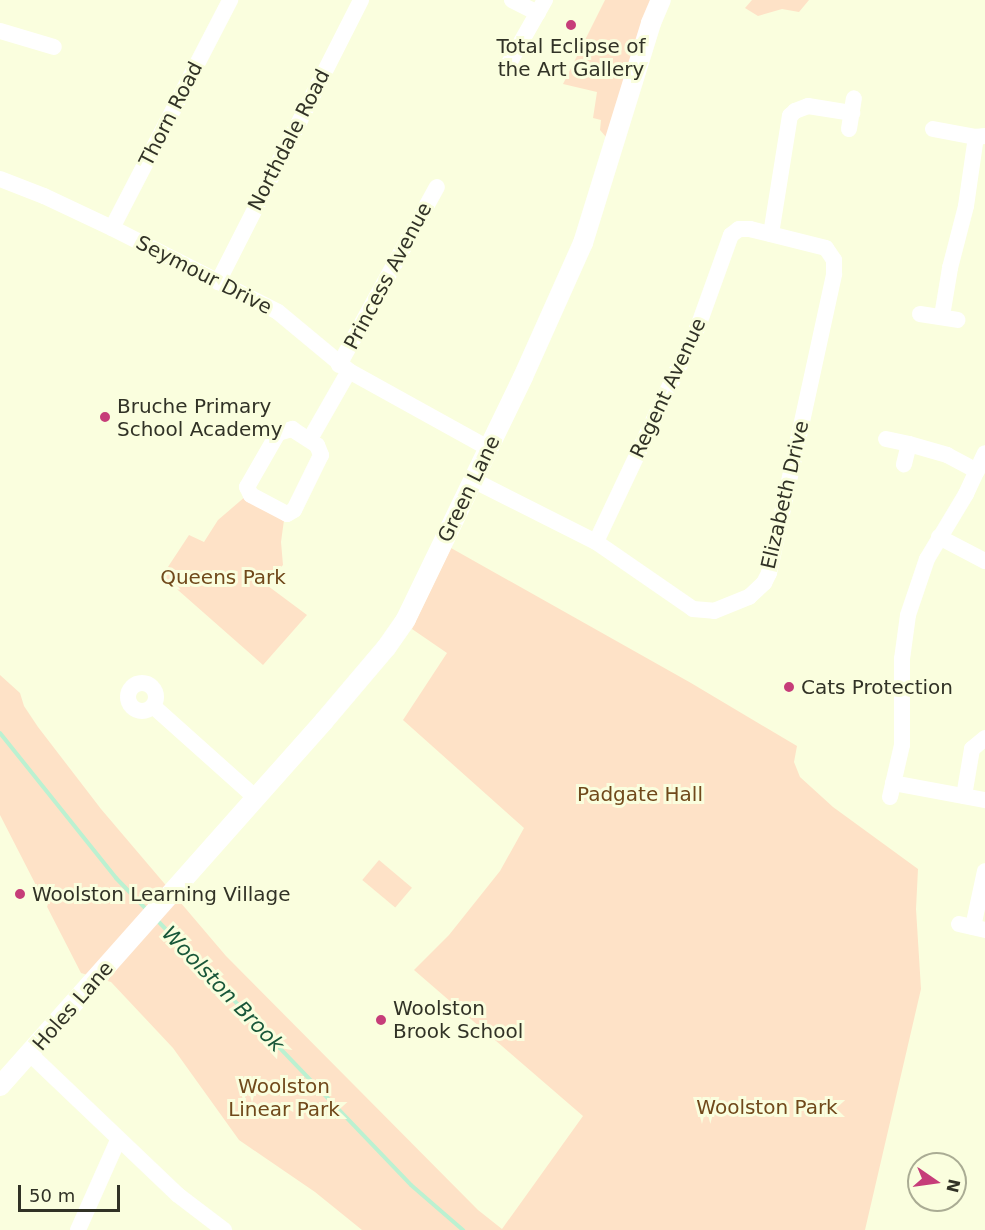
<!DOCTYPE html>
<html>
<head>
<meta charset="utf-8">
<style>
	body { margin:0 }
	#map { position:relative; width:985px; height:1230px; overflow:hidden; background:#fafede; font-family:"DejaVu Sans",sans-serif }
	div>[style] { position:absolute }
	[style*='--x'] { left:calc(var(--x)*1px); top:calc(var(--y)*1px); width:calc(var(--w)*1px); rotate:calc(var(--a)*1deg) }
	.green>* { inset:0; background:#fee2c7; transform-origin:0 0 }
	.stream>* { height:4px; margin:-2px; padding:0 2px; transform-origin:2px; border-radius:2px; background:#bbf1d1 }
	.minor>* { height:16px; margin:-8px; padding:0 8px; transform-origin:8px; border-radius:8px; background:#fff }
	.minor>.ring { margin:-8px; padding:0; box-sizing:content-box; background:none; border:16px solid #fff; border-radius:50% }
	.tertiary>* { height:20px; margin:-10px; padding:0 10px; transform-origin:10px; border-radius:10px; background:#fff }
	.dots>* { width:16px; height:16px; translate:-50% -50%; box-sizing:border-box; border:3px solid #fafede; border-radius:50% }
	span { translate:-50% -50%; white-space:nowrap; text-align:center; line-height:1.15; -webkit-text-stroke:6px #fafede; paint-order:stroke }
	.poi-label { font-size:20px; color:#313226 }
	.left { translate:0 -50%; text-align:left }
	.street-label { font-size:20px; color:#313226 }
	.park-label { font-size:20px; color:#70491b }
	.water-label { font-size:21px; color:#185739; font-style:italic }
	.north { position:absolute; left:907px; top:1152px; width:60px; height:60px; box-sizing:border-box; background:#fafede; border:2px solid #aaac94; border-radius:50%; rotate:103deg; font-size:16px; font-weight:700; line-height:24px; text-align:center; color:#313226 }
	.north::after { content:''; display:block; margin:auto; width:21px; height:27px; background:#c63d79; clip-path:polygon(50% 0,100% 100%,50% 72%,0 100%) }
	.scale { position:absolute; left:18px; top:1185px; width:102px; height:27px; box-sizing:border-box; border:3px solid #313226; border-top:0; padding-left:8px; font-size:18px; line-height:21px; white-space:nowrap; color:#313226; -webkit-text-stroke:4px #fafede; paint-order:stroke }
</style>
</head>
<body>
<div id="map">
	<div class="green">
		<i style="clip-path:polygon(605px 0,660px 0,606px 137px,600px 130px,601px 120px,593px 118px,597px 92px,563px 84px)"></i>
		<i style="clip-path:polygon(752px 0,809px 0,799px 12px,782px 9px,758px 16px,745px 8px)"></i>
		<i style="clip-path:polygon(246px 496px,284px 520px,281px 542px,283px 565px,264px 583px,307px 615px,263px 665px,162px 576px,189px 535px,204px 542px,218px 520px)"></i>
		<i style="clip-path:polygon(451px 548px,691px 683px,797px 746px,794px 762px,800px 777px,833px 807px,918px 869px,916px 909px,921px 989px,865px 1230px,362px 1230px,315px 1192px,239px 1140px,173px 1048px,111px 982px,81px 973px,0 815px,0 675px,20px 693px,24px 706px,38px 727px,101px 809px,226px 956px,478px 1210px,502px 1229px,583px 1116px,414px 970px,449px 935px,500px 871px,524px 828px,403px 720px,447px 653px,412px 629px)"></i>
		<i style="left:379px;top:860px;width:43px;height:26px;rotate:40deg"></i>
	</div>
	<div class="stream">
		<i style="--x:0;--y:733;--w:186;--a:51.3"></i>
		<i style="--x:116;--y:878;--w:45;--a:45.9"></i>
		<i style="--x:156;--y:919;--w:368;--a:46.2"></i>
		<i style="--x:411;--y:1185;--w:69;--a:40.9"></i>
	</div>
	<div class="minor">
		<i style="--x:512;--y:0;--w:29;--a:27"></i>
		<i style="--x:0;--y:31;--w:56;--a:16.5"></i>
		<i style="--x:508;--y:65;--w:75;--a:-60.4"></i>
		<i style="--x:849;--y:129;--w:31;--a:-81"></i>
		<i style="--x:933;--y:129;--w:44;--a:10.5"></i>
		<i style="--x:0;--y:179;--w:47;--a:21.1"></i>
		<i style="--x:44;--y:196;--w:75;--a:25.2"></i>
		<i style="--x:112;--y:228;--w:186;--a:26.8"></i>
		<i style="--x:278;--y:312;--w:92;--a:39.7"></i>
		<i style="--x:349;--y:371;--w:159;--a:29"></i>
		<i style="--x:112;--y:228;--w:257;--a:-62.6"></i>
		<i style="--x:771;--y:234;--w:120;--a:-80.9"></i>
		<i style="--x:790;--y:116;--w:7;--a:-45"></i>
		<i style="--x:795;--y:111;--w:14;--a:-21"></i>
		<i style="--x:808;--y:106;--w:45;--a:9"></i>
		<i style="--x:218;--y:282;--w:316;--a:-63.1"></i>
		<i style="--x:920;--y:314;--w:38;--a:9"></i>
		<i style="--x:942;--y:316;--w:49;--a:-80.5"></i>
		<i style="--x:950;--y:268;--w:64;--a:-75.5"></i>
		<i style="--x:966;--y:206;--w:70;--a:-81.8"></i>
		<i style="--x:976;--y:137;--w:9;--a:-6"></i>
		<i style="--x:339;--y:365;--w:203;--a:-61.2"></i>
		<i style="--x:292;--y:429;--w:30;--a:33"></i>
		<i style="--x:317;--y:445;--w:11;--a:68"></i>
		<i style="--x:321;--y:455;--w:61;--a:116.1"></i>
		<i style="--x:294;--y:510;--w:8;--a:150"></i>
		<i style="--x:287;--y:514;--w:41;--a:-152.2"></i>
		<i style="--x:251;--y:495;--w:9;--a:-117"></i>
		<i style="--x:247;--y:487;--w:62;--a:-60.1"></i>
		<i style="--x:278;--y:433;--w:15;--a:-16"></i>
		<i style="--x:310;--y:439;--w:78;--a:-60.2"></i>
		<i style="--x:886;--y:439;--w:24;--a:12"></i>
		<i style="--x:909;--y:444;--w:21;--a:104"></i>
		<i style="--x:909;--y:444;--w:40;--a:16"></i>
		<i style="--x:947;--y:455;--w:34;--a:28"></i>
		<i style="--x:473;--y:480;--w:138;--a:26.8"></i>
		<i style="--x:596;--y:542;--w:118;--a:34.6"></i>
		<i style="--x:693;--y:609;--w:21;--a:5"></i>
		<i style="--x:714;--y:611;--w:38;--a:-22"></i>
		<i style="--x:749;--y:597;--w:21;--a:-43"></i>
		<i style="--x:764;--y:583;--w:11;--a:-63"></i>
		<i style="--x:769;--y:573;--w:306;--a:-77.7"></i>
		<i style="--x:834;--y:274;--w:14;--a:-90"></i>
		<i style="--x:834;--y:260;--w:14;--a:-124"></i>
		<i style="--x:826;--y:248;--w:78;--a:-166"></i>
		<i style="--x:750;--y:229;--w:11;--a:180"></i>
		<i style="--x:739;--y:229;--w:10;--a:143"></i>
		<i style="--x:731;--y:235;--w:95;--a:109.8"></i>
		<i style="--x:699;--y:324;--w:241;--a:115.3"></i>
		<i style="--x:939;--y:537;--w:52;--a:27.6"></i>
		<i class="ring" style="left:128px;top:683px;width:12px;height:12px"></i>
		<i style="--x:153;--y:706;--w:138;--a:41.8"></i>
		<i style="--x:893;--y:783;--w:94;--a:10.5"></i>
		<i style="--x:964;--y:796;--w:48;--a:-80.3"></i>
		<i style="--x:972;--y:749;--w:17;--a:-40"></i>
		<i style="--x:890;--y:797;--w:53;--a:-77"></i>
		<i style="--x:902;--y:745;--w:86;--a:-90"></i>
		<i style="--x:902;--y:659;--w:44;--a:-82.2"></i>
		<i style="--x:908;--y:615;--w:59;--a:-71.3"></i>
		<i style="--x:927;--y:559;--w:76;--a:-59"></i>
		<i style="--x:966;--y:494;--w:45;--a:-65.1"></i>
		<i style="--x:959;--y:924;--w:27;--a:13"></i>
		<i style="--x:973;--y:927;--w:57;--a:-77.9"></i>
		<i style="--x:30;--y:1054;--w:204;--a:43.6"></i>
		<i style="--x:178;--y:1195;--w:58;--a:37.3"></i>
		<i style="--x:78;--y:1230;--w:98;--a:-66"></i>
	</div>
	<div class="tertiary">
		<i style="--x:0;--y:1086;--w:488;--a:-48.4"></i>
		<i style="--x:324;--y:721;--w:96;--a:-49.7"></i>
		<i style="--x:386;--y:648;--w:35;--a:-55"></i>
		<i style="--x:406;--y:619;--w:269;--a:-64.2"></i>
		<i style="--x:523;--y:377;--w:147;--a:-65.9"></i>
		<i style="--x:583;--y:243;--w:230;--a:-72.8"></i>
		<i style="--x:651;--y:23;--w:25;--a:-67"></i>
	</div>
	<div class="dots">
		<i style="left:571px;top:25px;background:#c63d79"></i>
		<i style="left:105px;top:417px;background:#c63d79"></i>
		<i style="left:789px;top:687px;background:#c63d79"></i>
		<i style="left:20px;top:894px;background:#c63d79"></i>
		<i style="left:381px;top:1020px;background:#c63d79"></i>
	</div>
	<div class="poi-label">
		<span style="left:571px;top:58px">Total Eclipse of<br>the Art Gallery</span>
		<span class="left" style="left:117px;top:418px">Bruche Primary<br>School Academy</span>
		<span class="left" style="left:801px;top:687px">Cats Protection</span>
		<span class="left" style="left:32px;top:894px">Woolston Learning Village</span>
		<span class="left" style="left:393px;top:1020px">Woolston<br>Brook School</span>
	</div>
	<div class="street-label">
		<span style="left:171px;top:114px;rotate:-63deg">Thorn Road</span>
		<span style="left:289px;top:140px;rotate:-63deg">Northdale Road</span>
		<span style="left:204px;top:275px;rotate:27deg">Seymour Drive</span>
		<span style="left:388px;top:276px;rotate:-62deg">Princess Avenue</span>
		<span style="left:668px;top:388px;rotate:-65deg">Regent Avenue</span>
		<span style="left:469px;top:489px;rotate:-64deg">Green Lane</span>
		<span style="left:785px;top:495px;rotate:-77deg">Elizabeth Drive</span>
		<span style="left:73px;top:1006px;rotate:-49deg">Holes Lane</span>
	</div>
	<div class="park-label">
		<span style="left:223px;top:577px">Queens Park</span>
		<span style="left:640px;top:794px">Padgate Hall</span>
		<span style="left:284px;top:1098px">Woolston<br>Linear Park</span>
		<span style="left:767px;top:1107px">Woolston Park</span>
	</div>
	<div class="water-label">
		<span style="left:223px;top:989px;rotate:46deg">Woolston Brook</span>
	</div>
	<div class="north">N</div>
	<div class="scale">50 m</div>
</div>
</body>
</html>
